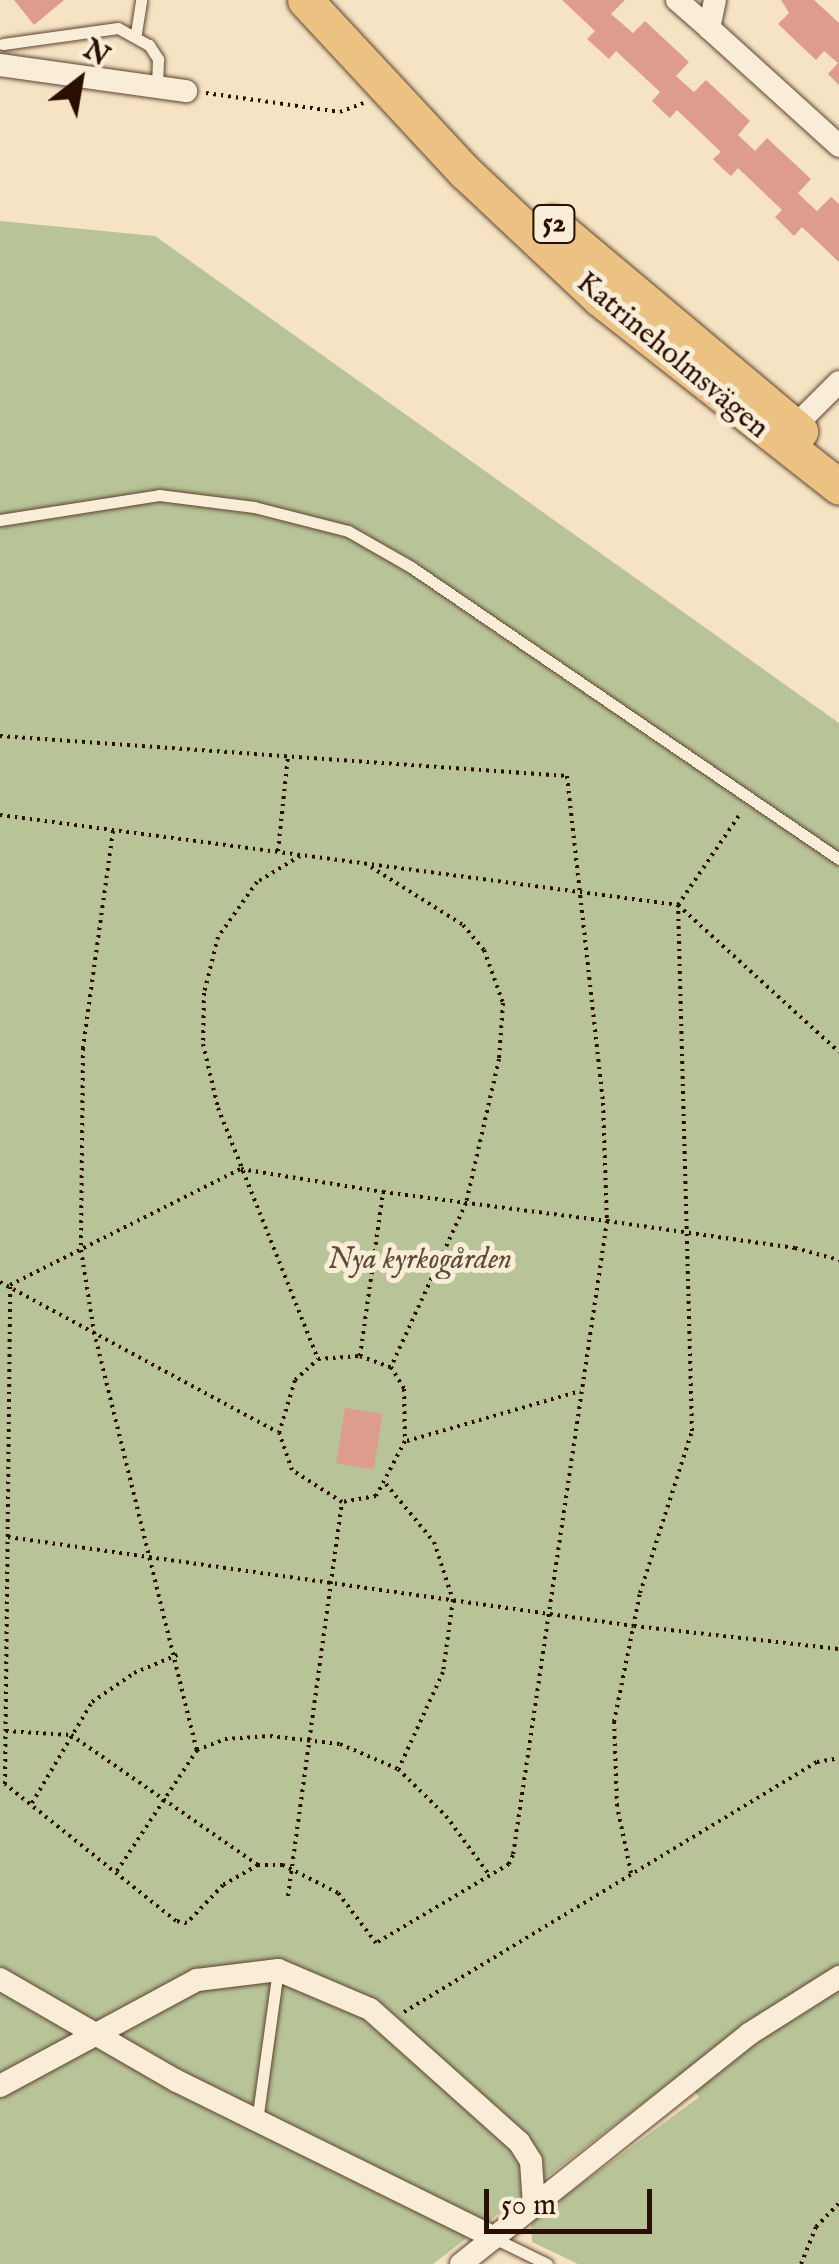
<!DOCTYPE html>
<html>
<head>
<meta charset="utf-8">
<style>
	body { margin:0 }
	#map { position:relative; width:839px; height:2264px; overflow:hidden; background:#f6e3c3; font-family:"IM FELL English",serif }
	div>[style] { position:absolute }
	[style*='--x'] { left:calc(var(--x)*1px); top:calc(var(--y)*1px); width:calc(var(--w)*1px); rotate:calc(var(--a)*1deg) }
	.green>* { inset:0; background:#b8c497 }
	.building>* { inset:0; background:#de9c8d; transform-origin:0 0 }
	.path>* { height:4px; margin-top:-2px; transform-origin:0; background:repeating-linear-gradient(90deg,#2a0e00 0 2.5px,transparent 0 7.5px) }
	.roads { filter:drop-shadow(0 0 2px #5d4331) drop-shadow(0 0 2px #5d4331) }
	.service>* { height:11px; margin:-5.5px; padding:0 5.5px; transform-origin:5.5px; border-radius:5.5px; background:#f9edd8 }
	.minor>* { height:22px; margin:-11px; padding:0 11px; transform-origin:11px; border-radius:11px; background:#f9edd8 }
	.primary>* { height:35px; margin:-17.5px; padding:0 17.5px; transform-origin:17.5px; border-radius:17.5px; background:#ebc282 }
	span { translate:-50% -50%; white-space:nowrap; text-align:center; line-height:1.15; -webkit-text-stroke:10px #f9edd8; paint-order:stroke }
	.shield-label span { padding:2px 8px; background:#f9edd8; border:2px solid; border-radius:8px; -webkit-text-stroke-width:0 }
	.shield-label { font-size:28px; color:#2a0e00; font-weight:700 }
	.street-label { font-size:30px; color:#2a0e00 }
	.park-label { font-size:30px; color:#5c4e35; font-style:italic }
	.north { position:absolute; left:30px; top:30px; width:100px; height:100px; -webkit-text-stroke:8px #f9edd8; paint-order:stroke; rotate:31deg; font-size:28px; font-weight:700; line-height:40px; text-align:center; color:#2a0e00 }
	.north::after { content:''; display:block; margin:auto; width:35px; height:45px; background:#2a0e00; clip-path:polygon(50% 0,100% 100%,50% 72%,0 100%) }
	.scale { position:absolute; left:484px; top:2189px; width:168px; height:45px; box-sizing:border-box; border:5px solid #2a0e00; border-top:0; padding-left:12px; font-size:30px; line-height:35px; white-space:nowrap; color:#2a0e00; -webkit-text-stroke:8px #f9edd8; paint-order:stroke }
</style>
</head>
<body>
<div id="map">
	<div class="green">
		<i style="clip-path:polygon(0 221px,155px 236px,839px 723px,839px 2264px,578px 2264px,532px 2242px,531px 2221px,699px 2097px,681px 2074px,433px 2264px,0 2264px)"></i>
	</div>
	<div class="building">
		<i style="clip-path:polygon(14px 0,64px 0,34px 25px)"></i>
		<i style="clip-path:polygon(562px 0,625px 0,611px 14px,633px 33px,645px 21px,689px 62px,676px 76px,694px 92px,706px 80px,750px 121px,738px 135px,755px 151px,767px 138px,811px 179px,798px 193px,807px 202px,817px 211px,831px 197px,839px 204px,839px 262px,802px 227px,794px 236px,775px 217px,782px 210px,738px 168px,731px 176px,723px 169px,713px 159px,721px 152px,677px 110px,670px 118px,661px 110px,652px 101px,660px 92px,616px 51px,609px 59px,587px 39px,595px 31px)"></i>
		<i style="clip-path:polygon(781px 0,814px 0,839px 23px,839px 85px,828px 74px,838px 63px,824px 51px,816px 60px,778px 24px,789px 13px)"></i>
		<i style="left:345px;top:1408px;width:38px;height:56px;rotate:9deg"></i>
	</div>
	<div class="path">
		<i style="--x:206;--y:93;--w:135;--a:8.1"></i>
		<i style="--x:340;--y:112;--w:25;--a:-21"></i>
		<i style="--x:0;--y:736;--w:568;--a:4.04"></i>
		<i style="--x:567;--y:776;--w:329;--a:83.7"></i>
		<i style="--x:603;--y:1103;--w:118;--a:88.1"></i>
		<i style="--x:607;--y:1221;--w:641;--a:98.43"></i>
		<i style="--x:513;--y:1855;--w:10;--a:114"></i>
		<i style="--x:509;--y:1864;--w:155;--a:149.3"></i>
		<i style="--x:376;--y:1943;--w:63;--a:-127.2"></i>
		<i style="--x:338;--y:1893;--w:62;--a:-153"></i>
		<i style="--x:283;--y:1865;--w:25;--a:180"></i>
		<i style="--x:258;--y:1865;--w:40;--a:150.3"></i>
		<i style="--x:223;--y:1885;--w:52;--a:133.5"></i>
		<i style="--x:187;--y:1923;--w:11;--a:-170"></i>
		<i style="--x:176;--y:1921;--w:219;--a:-141.3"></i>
		<i style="--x:5;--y:1784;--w:499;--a:-89.4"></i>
		<i style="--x:10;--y:1285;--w:258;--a:-26.7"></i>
		<i style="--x:241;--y:1169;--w:144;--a:9.2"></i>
		<i style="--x:383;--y:1192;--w:226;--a:7.4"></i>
		<i style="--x:607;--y:1221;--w:190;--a:8.2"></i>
		<i style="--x:795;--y:1248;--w:46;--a:15.3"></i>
		<i style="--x:0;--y:815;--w:684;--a:7.56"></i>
		<i style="--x:678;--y:905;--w:218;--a:42.4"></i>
		<i style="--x:113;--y:831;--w:219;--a:97.9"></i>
		<i style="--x:83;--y:1048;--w:202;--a:90.6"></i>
		<i style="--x:81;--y:1250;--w:83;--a:81"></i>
		<i style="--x:94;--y:1332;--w:431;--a:76.2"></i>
		<i style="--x:278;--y:851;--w:96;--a:-84"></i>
		<i style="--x:300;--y:856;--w:50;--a:148.8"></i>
		<i style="--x:257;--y:882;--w:67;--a:125.3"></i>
		<i style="--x:218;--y:937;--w:58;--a:104"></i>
		<i style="--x:204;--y:993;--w:51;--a:91.1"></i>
		<i style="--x:203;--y:1044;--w:66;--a:76.8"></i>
		<i style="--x:218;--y:1108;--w:270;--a:68.3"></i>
		<i style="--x:371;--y:867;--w:109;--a:32.2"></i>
		<i style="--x:463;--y:925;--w:33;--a:50"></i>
		<i style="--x:484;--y:950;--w:56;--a:70.3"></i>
		<i style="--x:503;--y:1003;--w:56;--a:94.1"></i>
		<i style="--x:499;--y:1059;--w:148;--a:102.9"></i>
		<i style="--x:466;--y:1203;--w:180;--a:114.6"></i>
		<i style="--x:0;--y:1282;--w:315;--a:28.4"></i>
		<i style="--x:360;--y:1356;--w:166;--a:-82"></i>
		<i style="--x:407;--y:1441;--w:180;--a:-16.1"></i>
		<i style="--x:386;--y:1484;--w:75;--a:50.4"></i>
		<i style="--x:434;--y:1542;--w:61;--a:71.9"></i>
		<i style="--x:453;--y:1600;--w:73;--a:97.9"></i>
		<i style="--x:443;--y:1672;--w:106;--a:114.6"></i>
		<i style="--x:8;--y:1537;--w:632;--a:8.09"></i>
		<i style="--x:634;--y:1626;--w:206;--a:6.4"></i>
		<i style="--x:6;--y:1731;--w:65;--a:3.5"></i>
		<i style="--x:71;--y:1735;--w:228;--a:34.8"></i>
		<i style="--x:32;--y:1803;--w:117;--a:-59.3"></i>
		<i style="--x:92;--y:1702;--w:51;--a:-34.6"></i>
		<i style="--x:134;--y:1673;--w:47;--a:-22.7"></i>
		<i style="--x:117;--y:1871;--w:145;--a:-56.5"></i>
		<i style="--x:197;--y:1750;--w:30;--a:-21"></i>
		<i style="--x:225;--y:1739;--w:45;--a:-3.8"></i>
		<i style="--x:270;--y:1736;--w:70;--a:6.5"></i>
		<i style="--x:340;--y:1744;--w:63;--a:23.3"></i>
		<i style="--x:398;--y:1769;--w:67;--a:44.4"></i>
		<i style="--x:446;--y:1816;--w:74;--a:53.7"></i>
		<i style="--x:631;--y:1873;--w:68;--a:-101.8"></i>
		<i style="--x:617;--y:1806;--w:84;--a:-92"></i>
		<i style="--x:614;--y:1722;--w:132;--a:-78.6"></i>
		<i style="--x:640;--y:1593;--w:170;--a:-72.2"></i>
		<i style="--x:692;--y:1431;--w:526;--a:-91.52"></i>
		<i style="--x:678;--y:905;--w:110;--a:-55.7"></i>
		<i style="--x:288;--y:1896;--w:398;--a:-82.2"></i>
		<i style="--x:342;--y:1502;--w:59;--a:-147.4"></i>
		<i style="--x:292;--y:1470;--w:39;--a:-109"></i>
		<i style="--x:279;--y:1433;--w:55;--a:-73.2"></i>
		<i style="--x:295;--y:1380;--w:31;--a:-42"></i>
		<i style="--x:318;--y:1359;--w:42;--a:-4.1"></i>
		<i style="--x:360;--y:1356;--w:33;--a:20"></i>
		<i style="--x:391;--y:1367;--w:26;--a:59"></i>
		<i style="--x:404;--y:1389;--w:52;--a:88.9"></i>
		<i style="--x:405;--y:1441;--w:62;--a:117.8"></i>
		<i style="--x:376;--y:1496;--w:35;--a:170"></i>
		<i style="--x:404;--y:2012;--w:483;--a:-31.2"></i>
		<i style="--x:817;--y:1762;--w:22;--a:-10"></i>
		<i style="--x:801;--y:2264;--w:40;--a:-68"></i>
		<i style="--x:816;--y:2227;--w:33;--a:-46"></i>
	</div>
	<div class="roads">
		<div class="service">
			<i style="--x:136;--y:33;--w:33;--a:-81"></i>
			<i style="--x:3;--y:44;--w:116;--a:-7.9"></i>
			<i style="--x:118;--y:28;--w:35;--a:29"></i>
			<i style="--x:149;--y:45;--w:17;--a:57"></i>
			<i style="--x:158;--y:59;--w:28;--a:92"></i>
			<i style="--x:0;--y:520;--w:161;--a:-8.9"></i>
			<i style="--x:159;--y:495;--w:96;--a:7.2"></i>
			<i style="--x:254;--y:507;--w:97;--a:14.3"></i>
			<i style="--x:348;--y:531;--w:73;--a:29.7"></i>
			<i style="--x:411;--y:567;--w:518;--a:34.3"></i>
			<i style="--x:257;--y:2121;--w:152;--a:-82.1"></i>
			<i style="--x:494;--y:2238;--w:59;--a:26.1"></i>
		</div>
		<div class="minor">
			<i style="--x:677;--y:0;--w:43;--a:41.2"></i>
			<i style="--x:715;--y:0;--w:29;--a:102"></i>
			<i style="--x:709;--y:28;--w:176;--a:42.2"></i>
			<i style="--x:0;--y:65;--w:188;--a:8"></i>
			<i style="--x:785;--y:436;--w:76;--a:-45"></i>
			<i style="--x:0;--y:1979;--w:204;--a:30"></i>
			<i style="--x:177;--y:2081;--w:354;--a:26.3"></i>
			<i style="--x:0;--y:2086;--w:224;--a:-28.3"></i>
			<i style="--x:197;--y:1980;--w:82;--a:-7"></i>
			<i style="--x:278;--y:1970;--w:100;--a:23"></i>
			<i style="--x:370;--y:2009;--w:200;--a:41.8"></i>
			<i style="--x:519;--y:2142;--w:22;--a:58"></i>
			<i style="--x:531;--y:2161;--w:45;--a:86.2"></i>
			<i style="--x:461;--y:2264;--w:369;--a:-38.6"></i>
			<i style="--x:749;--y:2034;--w:107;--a:-32.3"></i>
		</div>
		<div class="primary">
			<i style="--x:305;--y:0;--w:235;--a:47.1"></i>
			<i style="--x:465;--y:172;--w:184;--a:43.2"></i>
			<i style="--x:599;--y:298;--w:305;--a:38.2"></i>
			<i style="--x:552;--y:223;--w:324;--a:40"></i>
		</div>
	</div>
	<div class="shield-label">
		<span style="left:554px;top:224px">52</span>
	</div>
	<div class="street-label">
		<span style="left:672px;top:356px;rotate:40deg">Katrineholmsvägen</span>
	</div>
	<div class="park-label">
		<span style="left:420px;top:1260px">Nya kyrkogården</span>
	</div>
	<div class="north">N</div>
	<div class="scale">50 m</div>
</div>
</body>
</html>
